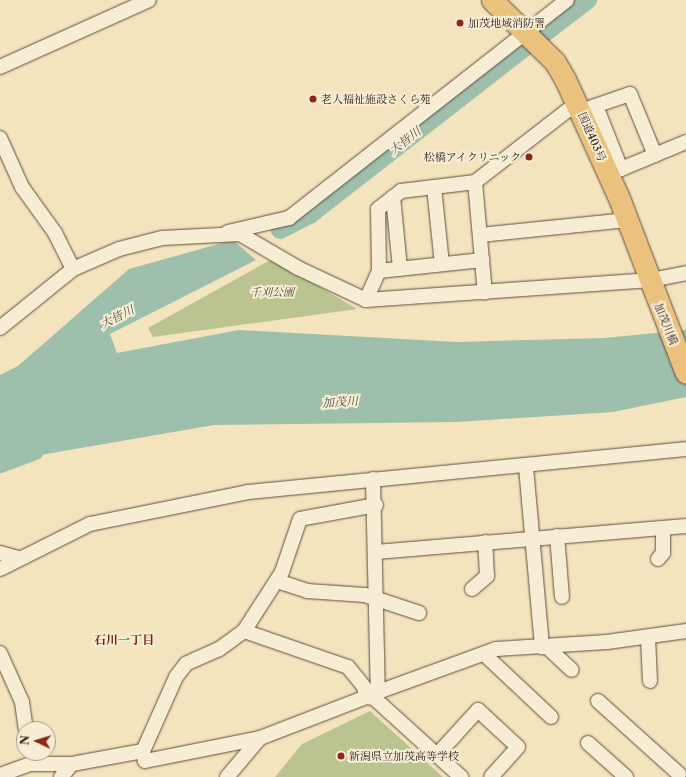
<!DOCTYPE html>
<html>
<head>
<meta charset="utf-8">
<style>
	body { margin:0 }
	#map { position:relative; width:686px; height:777px; overflow:hidden; background:#f3e4bd; font-family:"Libre Caslon Text","Noto Serif JP",serif }
	div>[style] { position:absolute }
	[style*='--x'] { left:calc(var(--x)*1px); top:calc(var(--y)*1px); width:calc(var(--w)*1px); rotate:calc(var(--a)*1deg) }
	.green>* { inset:0; background:#bbc490 }
	.water>* { inset:0; background:#9dbfac }
	.river>* { height:18px; margin:-9px; padding:0 9px; transform-origin:9px; border-radius:9px; background:#9dbfac }
	.roads { filter:drop-shadow(0 0 1px #5e4d3e) drop-shadow(0 0 1px #5e4d3e) }
	.minor>* { height:14px; margin:-7px; padding:0 7px; transform-origin:7px; border-radius:7px; background:#f7edd4 }
	.highway>* { height:21px; margin:-10.5px; padding:0 10.5px; transform-origin:10.5px; border-radius:10.5px; background:#eac27e }
	.dots>* { width:11px; height:11px; translate:-50% -50%; box-sizing:border-box; border:2px solid #f7edd4; border-radius:50% }
	span { translate:-50% -50%; white-space:nowrap; text-align:center; line-height:1.15; -webkit-text-stroke:4px #f7edd4; paint-order:stroke }
	.poi-label { font-size:11px; color:#2c1b13 }
	.left { translate:0 -50%; text-align:left }
	.right { translate:-100% -50%; text-align:right }
	.street-label { font-size:11px; color:#2c1b13 }
	.park-label { font-size:11px; color:#574e38; font-style:italic }
	.water-label { font-size:12px; color:#545449; font-style:italic }
	.neighbourhood-label { font-size:12px; color:#7a1f14; font-weight:700 }
	.north { position:absolute; left:16px; top:721px; width:40px; height:40px; box-sizing:border-box; background:#f7edd4; border:1px solid #a69987; border-radius:50%; rotate:274deg; font-size:11px; font-weight:700; line-height:16px; text-align:center; color:#2c1b13 }
	.north::after { content:''; display:block; margin:auto; width:14px; height:18px; background:#8f2418; clip-path:polygon(50% 0,100% 100%,50% 72%,0 100%) }
</style>
</head>
<body>
<div id="map">
	<div class="green">
		<i style="clip-path:polygon(272px 259px,357px 309px,153px 337px,148px 328px)"></i>
		<i style="clip-path:polygon(370px 711px,443px 777px,275px 777px,302px 744px)"></i>
	</div>
	<div class="water">
		<i style="clip-path:polygon(233px 240px,256px 260px,110px 334px,117px 353px,239px 330px,457px 342px,604px 338px,686px 330px,686px 397px,613px 412px,457px 422px,214px 425px,0 462px,0 375px,18px 366px,129px 269px)"></i>
	</div>
	<div class="river">
		<i style="--x:542;--y:35;--w:58;--a:-37.3"></i>
		<i style="--x:280;--y:230;--w:35;--a:-27"></i>
		<i style="--x:311;--y:214;--w:274;--a:-37.9"></i>
		<i style="--x:0;--y:464;--w:37;--a:-20"></i>
	</div>
	<div class="roads">
		<div class="minor">
			<i style="--x:0;--y:67;--w:163;--a:-24.2"></i>
			<i style="--x:596;--y:106;--w:68;--a:68.4"></i>
			<i style="--x:621;--y:169;--w:70;--a:-22.6"></i>
			<i style="--x:589;--y:108;--w:43;--a:-18.9"></i>
			<i style="--x:630;--y:94;--w:66;--a:67.7"></i>
			<i style="--x:0;--y:138;--w:54;--a:65.8"></i>
			<i style="--x:22;--y:187;--w:57;--a:54.3"></i>
			<i style="--x:55;--y:233;--w:40;--a:63.4"></i>
			<i style="--x:475;--y:182;--w:111;--a:84.9"></i>
			<i style="--x:434;--y:187;--w:77;--a:84.1"></i>
			<i style="--x:393;--y:197;--w:72;--a:84.4"></i>
			<i style="--x:228;--y:232;--w:63;--a:-12.9"></i>
			<i style="--x:289;--y:218;--w:353;--a:-38.1"></i>
			<i style="--x:480;--y:235;--w:148;--a:-5.8"></i>
			<i style="--x:379;--y:271;--w:104;--a:-6.1"></i>
			<i style="--x:366;--y:300;--w:32;--a:-66"></i>
			<i style="--x:379;--y:271;--w:62;--a:-90.9"></i>
			<i style="--x:378;--y:209;--w:29;--a:-38"></i>
			<i style="--x:401;--y:191;--w:75;--a:-6.9"></i>
			<i style="--x:475;--y:182;--w:129;--a:-37.8"></i>
			<i style="--x:0;--y:328;--w:94;--a:-38.9"></i>
			<i style="--x:73;--y:269;--w:50;--a:-23.5"></i>
			<i style="--x:119;--y:249;--w:44;--a:-14.3"></i>
			<i style="--x:162;--y:238;--w:78;--a:-2.9"></i>
			<i style="--x:240;--y:234;--w:67;--a:30.4"></i>
			<i style="--x:298;--y:268;--w:75;--a:25.2"></i>
			<i style="--x:366;--y:300;--w:286;--a:-4"></i>
			<i style="--x:651;--y:280;--w:36;--a:-11"></i>
			<i style="--x:526;--y:467;--w:181;--a:84.9"></i>
			<i style="--x:373;--y:479;--w:213;--a:88.7"></i>
			<i style="--x:376;--y:505;--w:77;--a:169.6"></i>
			<i style="--x:300;--y:519;--w:56;--a:108.8"></i>
			<i style="--x:282;--y:572;--w:70;--a:122.8"></i>
			<i style="--x:244;--y:631;--w:31;--a:144"></i>
			<i style="--x:219;--y:649;--w:36;--a:156"></i>
			<i style="--x:186;--y:664;--w:16;--a:128"></i>
			<i style="--x:176;--y:677;--w:81;--a:114"></i>
			<i style="--x:143;--y:751;--w:10;--a:79"></i>
			<i style="--x:145;--y:761;--w:117;--a:-11.3"></i>
			<i style="--x:260;--y:738;--w:114;--a:-21.1"></i>
			<i style="--x:366;--y:697;--w:8;--a:7"></i>
			<i style="--x:374;--y:698;--w:118;--a:42.2"></i>
			<i style="--x:557;--y:536;--w:61;--a:85.3"></i>
			<i style="--x:376;--y:552;--w:311;--a:-4.8"></i>
			<i style="--x:0;--y:553;--w:20;--a:15"></i>
			<i style="--x:658;--y:559;--w:8;--a:-50"></i>
			<i style="--x:663;--y:553;--w:25;--a:-90"></i>
			<i style="--x:0;--y:569;--w:101;--a:-26.6"></i>
			<i style="--x:90;--y:524;--w:161;--a:-11.4"></i>
			<i style="--x:248;--y:492;--w:440;--a:-5.6"></i>
			<i style="--x:277;--y:581;--w:32;--a:18"></i>
			<i style="--x:307;--y:591;--w:58;--a:3.9"></i>
			<i style="--x:365;--y:595;--w:57;--a:18.4"></i>
			<i style="--x:472;--y:589;--w:20;--a:-41"></i>
			<i style="--x:487;--y:576;--w:34;--a:-93"></i>
			<i style="--x:244;--y:631;--w:110;--a:19.1"></i>
			<i style="--x:348;--y:667;--w:26;--a:51"></i>
			<i style="--x:364;--y:687;--w:10;--a:79"></i>
			<i style="--x:648;--y:637;--w:44;--a:87.4"></i>
			<i style="--x:546;--y:646;--w:35;--a:43"></i>
			<i style="--x:0;--y:653;--w:54;--a:65.8"></i>
			<i style="--x:22;--y:702;--w:27;--a:82"></i>
			<i style="--x:484;--y:654;--w:92;--a:43.2"></i>
			<i style="--x:374;--y:698;--w:7;--a:-56"></i>
			<i style="--x:378;--y:692;--w:126;--a:-20"></i>
			<i style="--x:496;--y:649;--w:111;--a:-3.6"></i>
			<i style="--x:607;--y:642;--w:80;--a:-7.9"></i>
			<i style="--x:598;--y:701;--w:109;--a:42"></i>
			<i style="--x:588;--y:743;--w:51;--a:41.8"></i>
			<i style="--x:437;--y:755;--w:61;--a:-47.7"></i>
			<i style="--x:478;--y:710;--w:54;--a:42.8"></i>
			<i style="--x:518;--y:747;--w:40;--a:132"></i>
			<i style="--x:0;--y:775;--w:33;--a:-20"></i>
			<i style="--x:31;--y:764;--w:41;--a:0"></i>
			<i style="--x:72;--y:764;--w:72;--a:-10.4"></i>
			<i style="--x:61;--y:777;--w:17;--a:-50"></i>
			<i style="--x:227;--y:777;--w:51;--a:-49.8"></i>
		</div>
		<div class="highway">
			<i style="--x:492;--y:0;--w:88;--a:44.5"></i>
			<i style="--x:555;--y:62;--w:20;--a:60"></i>
			<i style="--x:565;--y:79;--w:131;--a:65.6"></i>
			<i style="--x:619;--y:198;--w:187;--a:69.1"></i>
		</div>
	</div>
	<div class="dots">
		<i style="left:460px;top:23px;background:#8f2418"></i>
		<i style="left:313px;top:99px;background:#8f2418"></i>
		<i style="left:529px;top:157px;background:#8f2418"></i>
		<i style="left:341px;top:756px;background:#8f2418"></i>
	</div>
	<div class="poi-label">
		<span class="left" style="left:468px;top:23px">加茂地域消防署</span>
		<span class="left" style="left:321px;top:99px">老人福祉施設さくら苑</span>
		<span class="right" style="left:521px;top:157px">松橋アイクリニック</span>
		<span class="left" style="left:349px;top:756px">新潟県立加茂高等学校</span>
	</div>
	<div class="street-label">
		<span style="left:592px;top:137px;rotate:66deg">国道403号</span>
		<span style="left:666px;top:324px;rotate:68deg">加茂川橋</span>
	</div>
	<div class="park-label">
		<span style="left:272px;top:292px">千刈公園</span>
	</div>
	<div class="water-label">
		<span style="left:405px;top:141px;rotate:-38deg">大皆川</span>
		<span style="left:117px;top:317px;rotate:-27deg">大皆川</span>
		<span style="left:340px;top:402px;rotate:-4deg">加茂川</span>
	</div>
	<div class="neighbourhood-label">
		<span style="left:124px;top:640px">石川一丁目</span>
	</div>
	<div class="north">N</div>
</div>
</body>
</html>
